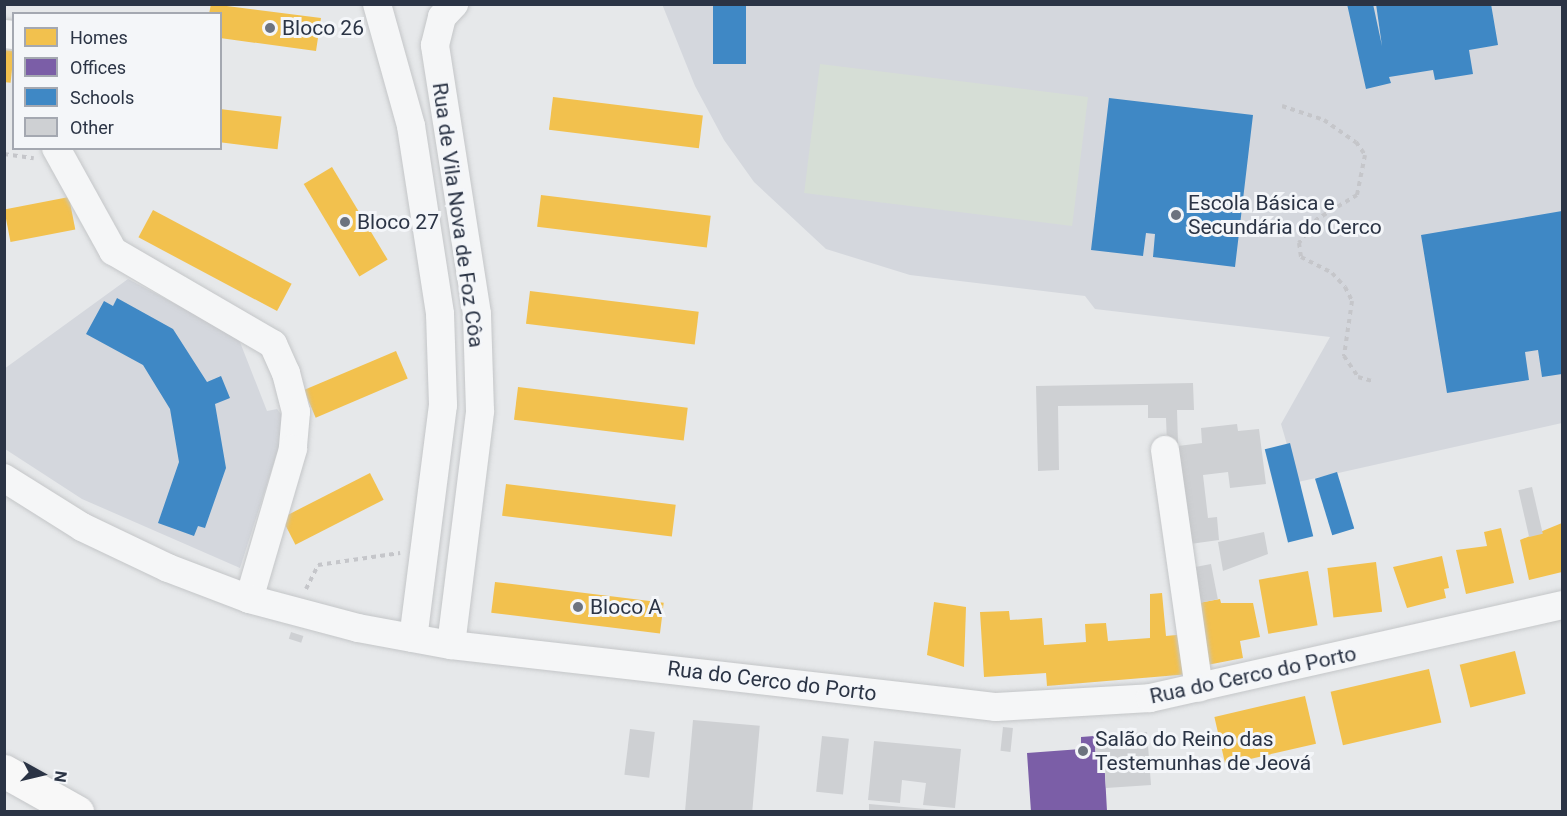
<!DOCTYPE html>
<html>
<head>
<meta charset="utf-8">
<style>
	body { margin:0 }
	#map { position:relative; width:1567px; height:816px; overflow:hidden; background:#e6e8ea; font-family:Roboto,sans-serif }
	div>[style] { position:absolute }
	[style*='--x'] { left:calc(var(--x)*1px); top:calc(var(--y)*1px); width:calc(var(--w)*1px); rotate:calc(var(--a)*1deg) }
	.built>* { inset:0; background:#d4d7dd }
	.green>* { inset:0; background:#d6ded6; transform-origin:0 0 }
	.homes>* { inset:0; background:#f2c14e; transform-origin:0 0 }
	.offices>* { inset:0; background:#7b5ea7 }
	.schools>* { inset:0; background:#3f88c5; transform-origin:0 0 }
	.building>* { inset:0; background:#ced0d3; transform-origin:0 0 }
	.path>* { height:4px; margin-top:-2px; transform-origin:0; background:repeating-linear-gradient(90deg,#c5c6ca 0 4.5px,transparent 0 9px) }
	.roads { filter:drop-shadow(0 0 2px #c4c6c8) drop-shadow(0 0 2px #c4c6c8) }
	.minor>* { height:28px; margin:-14px; padding:0 14px; transform-origin:14px; border-radius:14px; background:#f5f6f7 }
	.major>* { height:33px; margin:-16.5px; padding:0 16.5px; transform-origin:16.5px; border-radius:16.5px; background:#f8f8f8 }
	.dots>* { width:16px; height:16px; translate:-50% -50%; box-sizing:border-box; border:3px solid #f4f6f9; border-radius:50% }
	span { translate:-50% -50%; white-space:nowrap; text-align:center; line-height:1.15; -webkit-text-stroke:6px #f4f6f9; paint-order:stroke }
	.poi-label { font-size:21px; color:#2b3445 }
	.left { translate:0 -50%; text-align:left }
	.street-label { font-size:21px; color:#2b3445 }
	.frame { position:absolute; inset:0; border:6px solid #2b3445; pointer-events:none }
	.legend { position:absolute; left:12px; top:12px; width:210px; height:138px; box-sizing:border-box; background:#f4f6f9; border:2px solid #a4a8b1; margin:0; padding:8px 10px; list-style:none; font-size:18px; color:#2b3445 }
	.legend li { display:flex; align-items:center; gap:12px; height:30px }
	.legend b { width:30px; border:2px solid #a4a8b1 }
	.north { position:absolute; left:12px; top:744px; width:60px; height:60px; -webkit-text-stroke:4px #f4f6f9; paint-order:stroke; rotate:98deg; font-size:16px; font-weight:700; line-height:24px; text-align:center; color:#2b3445 }
	.north::after { content:''; display:block; margin:auto; width:21px; height:27px; background:#2b3445; clip-path:polygon(50% 0,100% 100%,50% 72%,0 100%) }
</style>
</head>
<body>
<div id="map">
	<div class="built">
		<i style="clip-path:polygon(662px 4px,1562px 5px,1562px 423px,1298px 482px,1281px 424px,1330px 337px,1095px 309px,1085px 296px,910px 275px,826px 249px,754px 182px,724px 140px,695px 86px)"></i>
		<i style="clip-path:polygon(128px 279px,238px 337px,267px 411px,277px 409px,287px 422px,240px 568px,82px 499px,5px 449px,4px 369px)"></i>
	</div>
	<div class="green">
		<i style="left:820px;top:64px;width:270px;height:130px;rotate:7deg"></i>
	</div>
	<div class="homes">
		<i style="clip-path:polygon(211px 4px,321px 18px,316px 51px,220px 38px,220px 14px,209px 14px)"></i>
		<i style="left:4px;top:50px;width:10px;height:32px;rotate:6deg"></i>
		<i style="left:553px;top:97px;width:151px;height:33px;rotate:7deg"></i>
		<i style="left:220px;top:109px;width:62px;height:33px;rotate:7deg"></i>
		<i style="left:332px;top:167px;width:108px;height:33px;rotate:59deg"></i>
		<i style="left:541px;top:195px;width:171px;height:32px;rotate:7deg"></i>
		<i style="left:69px;top:197px;width:33px;height:66px;rotate:79deg"></i>
		<i style="left:153px;top:210px;width:157px;height:31px;rotate:28deg"></i>
		<i style="left:530px;top:291px;width:170px;height:33px;rotate:7deg"></i>
		<i style="left:396px;top:351px;width:30px;height:100px;rotate:67deg"></i>
		<i style="left:518px;top:387px;width:171px;height:33px;rotate:7deg"></i>
		<i style="left:370px;top:473px;width:30px;height:99px;rotate:63deg"></i>
		<i style="left:506px;top:484px;width:171px;height:32px;rotate:7deg"></i>
		<i style="clip-path:polygon(1562px 523px,1562px 572px,1529px 580px,1520px 540px)"></i>
		<i style="clip-path:polygon(1501px 528px,1514px 583px,1466px 594px,1456px 550px,1487px 546px,1484px 532px)"></i>
		<i style="clip-path:polygon(1442px 556px,1449px 588px,1444px 589px,1446px 598px,1407px 608px,1393px 567px)"></i>
		<i style="left:1376px;top:562px;width:50px;height:49px;rotate:83deg"></i>
		<i style="left:1308px;top:571px;width:55px;height:50px;rotate:80deg"></i>
		<i style="left:495px;top:582px;width:170px;height:31px;rotate:7deg"></i>
		<i style="clip-path:polygon(1162px 593px,1166px 636px,1187px 634px,1190px 674px,1047px 686px,1046px 673px,984px 677px,980px 612px,1009px 611px,1010px 620px,1042px 618px,1044px 645px,1086px 642px,1085px 624px,1106px 623px,1108px 641px,1150px 638px,1150px 594px)"></i>
		<i style="clip-path:polygon(1220px 599px,1221px 603px,1253px 603px,1260px 637px,1240px 641px,1243px 658px,1202px 666px,1193px 604px)"></i>
		<i style="clip-path:polygon(934px 602px,966px 607px,964px 667px,927px 655px)"></i>
		<i style="left:1515px;top:651px;width:44px;height:57px;rotate:76deg"></i>
		<i style="left:1429px;top:669px;width:55px;height:101px;rotate:77deg"></i>
		<i style="left:1305px;top:696px;width:49px;height:93px;rotate:77deg"></i>
	</div>
	<div class="offices">
		<i style="clip-path:polygon(1094px 736px,1096px 757px,1104px 757px,1107px 811px,1031px 812px,1027px 753px,1081px 749px,1081px 737px)"></i>
	</div>
	<div class="schools">
		<i style="left:713px;top:4px;width:33px;height:60px"></i>
		<i style="clip-path:polygon(1347px 4px,1373px 4px,1382px 46px,1376px 4px,1491px 4px,1498px 45px,1469px 50px,1473px 74px,1435px 80px,1433px 70px,1389px 77px,1391px 83px,1366px 89px)"></i>
		<i style="clip-path:polygon(1109px 98px,1253px 115px,1235px 267px,1153px 257px,1155px 234px,1146px 233px,1143px 256px,1091px 250px)"></i>
		<i style="clip-path:polygon(1562px 211px,1562px 374px,1542px 377px,1538px 350px,1525px 352px,1529px 380px,1447px 393px,1421px 235px)"></i>
		<i style="clip-path:polygon(117px 298px,173px 329px,207px 382px,221px 376px,230px 398px,215px 404px,226px 468px,205px 528px,198px 526px,194px 536px,158px 523px,179px 462px,170px 409px,143px 365px,86px 334px,104px 301px,113px 306px)"></i>
		<i style="left:1290px;top:443px;width:96px;height:26px;rotate:76deg"></i>
		<i style="left:1337px;top:472px;width:59px;height:23px;rotate:73deg"></i>
	</div>
	<div class="building">
		<i style="clip-path:polygon(1193px 383px,1194px 410px,1177px 410px,1178px 443px,1167px 444px,1166px 418px,1148px 418px,1148px 405px,1058px 406px,1059px 470px,1038px 471px,1036px 386px)"></i>
		<i style="clip-path:polygon(1237px 424px,1238px 431px,1259px 429px,1266px 484px,1230px 488px,1228px 472px,1203px 475px,1208px 518px,1217px 517px,1219px 540px,1190px 544px,1178px 446px,1202px 443px,1201px 428px)"></i>
		<i style="left:1532px;top:487px;width:48px;height:14px;rotate:77deg"></i>
		<i style="clip-path:polygon(1264px 532px,1268px 554px,1223px 571px,1218px 542px)"></i>
		<i style="left:1211px;top:564px;width:36px;height:24px;rotate:79deg"></i>
		<i style="left:291px;top:632px;width:13px;height:7px;rotate:18deg"></i>
		<i style="left:693px;top:720px;width:67px;height:92px;rotate:5deg"></i>
		<i style="left:1003px;top:727px;width:10px;height:24px;rotate:6deg"></i>
		<i style="left:630px;top:729px;width:25px;height:46px;rotate:7deg"></i>
		<i style="clip-path:polygon(1147px 732px,1151px 785px,1106px 788px,1104px 757px,1096px 757px,1094px 736px)"></i>
		<i style="left:822px;top:736px;width:27px;height:56px;rotate:6deg"></i>
		<i style="clip-path:polygon(874px 741px,961px 749px,955px 808px,923px 805px,926px 783px,902px 780px,900px 803px,868px 800px)"></i>
		<i style="clip-path:polygon(869px 804px,938px 810px,938px 812px,869px 812px)"></i>
	</div>
	<div class="path">
		<i style="--x:1282;--y:106;--w:44;--a:18.4"></i>
		<i style="--x:1324;--y:120;--w:39;--a:35"></i>
		<i style="--x:1356;--y:142;--w:16;--a:55"></i>
		<i style="--x:1365;--y:155;--w:41;--a:101.3"></i>
		<i style="--x:1357;--y:195;--w:47;--a:149"></i>
		<i style="--x:1317;--y:219;--w:30;--a:127"></i>
		<i style="--x:1299;--y:243;--w:14;--a:82"></i>
		<i style="--x:1301;--y:257;--w:35;--a:27"></i>
		<i style="--x:1332;--y:273;--w:19;--a:47"></i>
		<i style="--x:1345;--y:287;--w:16;--a:63"></i>
		<i style="--x:1352;--y:301;--w:56;--a:98.3"></i>
		<i style="--x:1344;--y:356;--w:25;--a:56"></i>
		<i style="--x:1358;--y:377;--w:15;--a:16"></i>
		<i style="--x:4;--y:154;--w:30;--a:8"></i>
		<i style="--x:306;--y:589;--w:27;--a:-63"></i>
		<i style="--x:318;--y:565;--w:83;--a:-8.3"></i>
	</div>
	<div class="roads">
		<div class="minor">
			<i style="--x:377;--y:4;--w:127;--a:74.4"></i>
			<i style="--x:411;--y:126;--w:190;--a:81.2"></i>
			<i style="--x:440;--y:314;--w:91;--a:88.1"></i>
			<i style="--x:443;--y:405;--w:235;--a:97.3"></i>
			<i style="--x:4;--y:34;--w:10;--a:6"></i>
			<i style="--x:56;--y:148;--w:118;--a:61"></i>
			<i style="--x:113;--y:251;--w:185;--a:30.2"></i>
			<i style="--x:273;--y:344;--w:32;--a:66"></i>
			<i style="--x:286;--y:373;--w:40;--a:75.6"></i>
			<i style="--x:296;--y:412;--w:37;--a:95"></i>
			<i style="--x:293;--y:449;--w:156;--a:106.3"></i>
			<i style="--x:1165;--y:450;--w:240;--a:81.9"></i>
			<i style="--x:4;--y:478;--w:92;--a:32.1"></i>
			<i style="--x:82;--y:527;--w:95;--a:25.5"></i>
			<i style="--x:168;--y:568;--w:87;--a:20.9"></i>
			<i style="--x:249;--y:599;--w:113;--a:14.9"></i>
			<i style="--x:358;--y:628;--w:95;--a:10.4"></i>
			<i style="--x:451;--y:645;--w:549;--a:6.49"></i>
			<i style="--x:996;--y:707;--w:154;--a:-3.3"></i>
			<i style="--x:1150;--y:698;--w:422;--a:-12.7"></i>
			<i style="--x:451;--y:645;--w:236;--a:-82.9"></i>
			<i style="--x:480;--y:411;--w:97;--a:-91.8"></i>
			<i style="--x:477;--y:314;--w:272;--a:-98.9"></i>
			<i style="--x:435;--y:45;--w:29;--a:-76"></i>
			<i style="--x:442;--y:17;--w:18;--a:-47"></i>
		</div>
		<div class="major">
			<i style="--x:4;--y:771;--w:84;--a:29.3"></i>
		</div>
	</div>
	<div class="dots">
		<i style="left:270px;top:28px;background:#6c737f"></i>
		<i style="left:1176px;top:215px;background:#6c737f"></i>
		<i style="left:345px;top:222px;background:#6c737f"></i>
		<i style="left:578px;top:607px;background:#6c737f"></i>
		<i style="left:1083px;top:751px;background:#6c737f"></i>
	</div>
	<div class="poi-label">
		<span class="left" style="left:282px;top:28px">Bloco 26</span>
		<span class="left" style="left:1188px;top:215px">Escola Básica e<br>Secundária do Cerco</span>
		<span class="left" style="left:357px;top:222px">Bloco 27</span>
		<span class="left" style="left:590px;top:607px">Bloco A</span>
		<span class="left" style="left:1095px;top:751px">Salão do Reino das<br>Testemunhas de Jeová</span>
	</div>
	<div class="street-label">
		<span style="left:458px;top:215px;rotate:82deg">Rua de Vila Nova de Foz Côa</span>
		<span style="left:1253px;top:675px;rotate:-12deg">Rua do Cerco do Porto</span>
		<span style="left:772px;top:681px;rotate:7deg">Rua do Cerco do Porto</span>
	</div>
	<div class="frame"></div>
	<ul class="legend">
	<li><b style="height:16px;background:#f2c14e"></b>Homes</li>
	<li><b style="height:16px;background:#7b5ea7"></b>Offices</li>
	<li><b style="height:16px;background:#3f88c5"></b>Schools</li>
	<li><b style="height:16px;background:#ced0d3"></b>Other</li>
	</ul>
	<div class="north">N</div>
</div>
</body>
</html>
